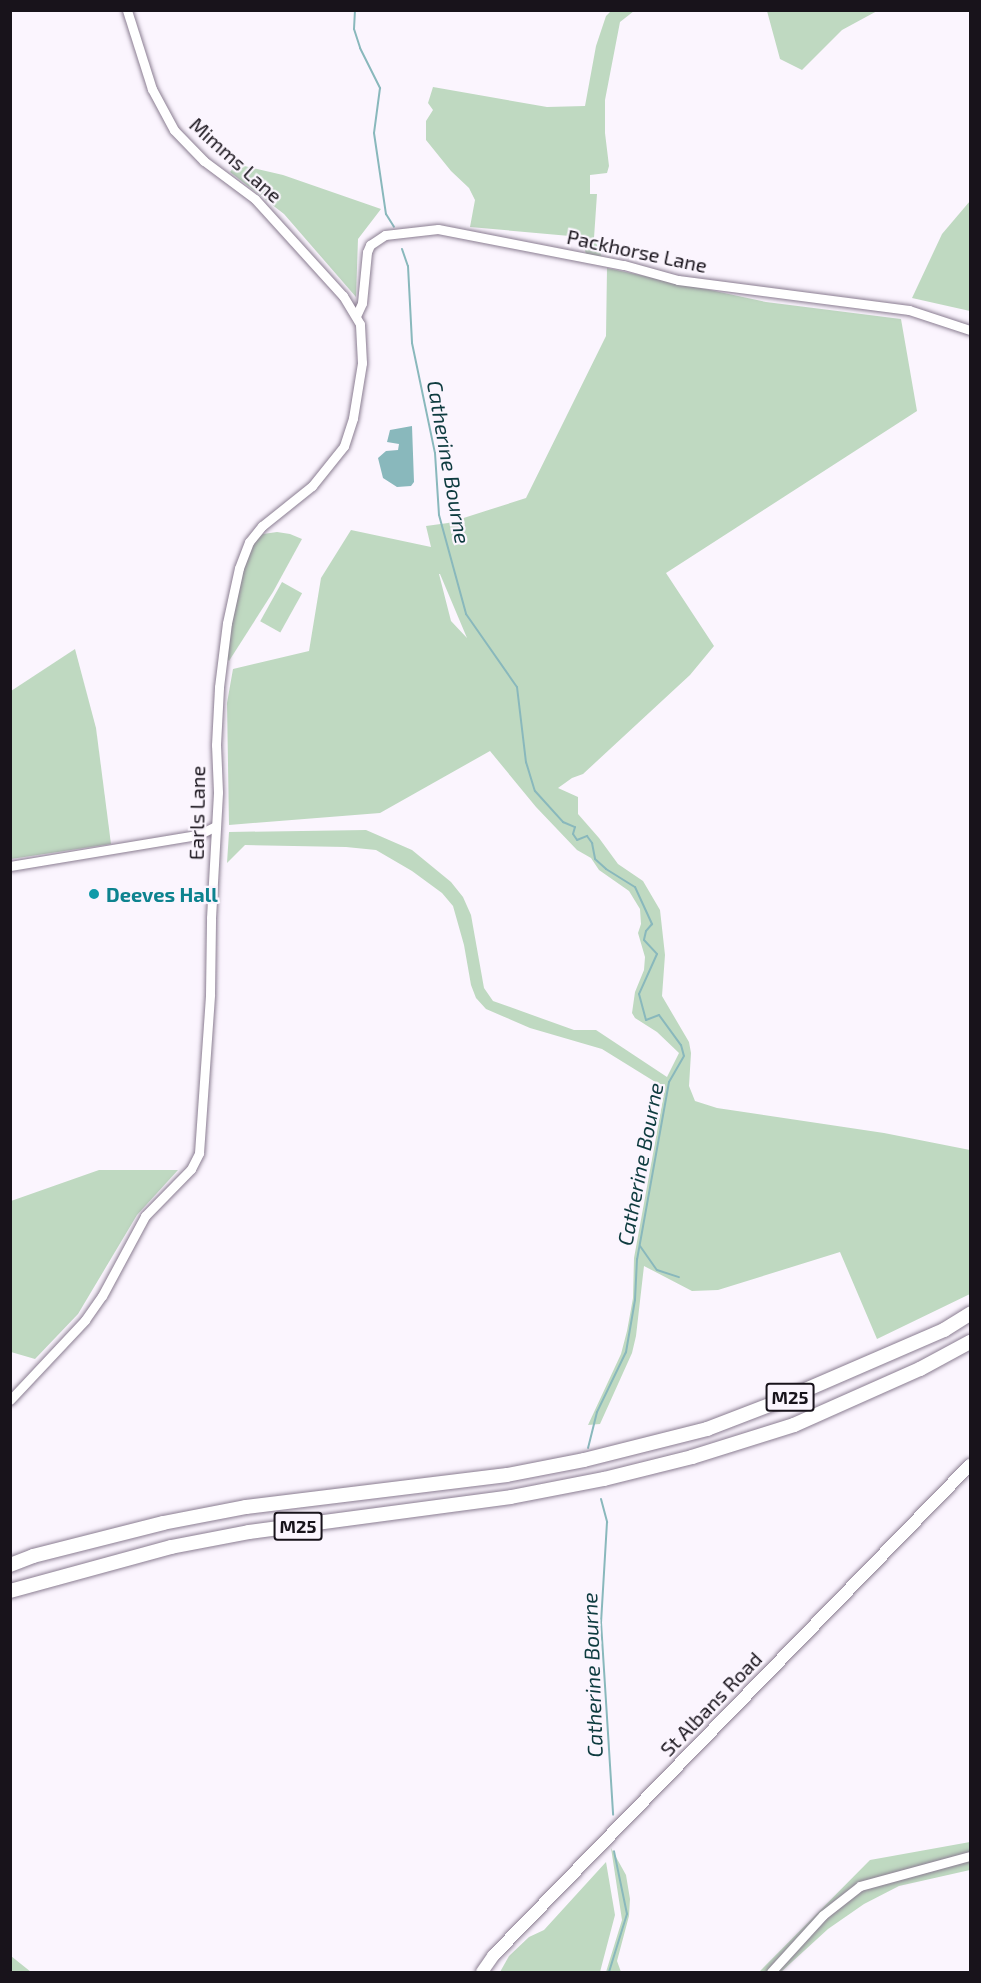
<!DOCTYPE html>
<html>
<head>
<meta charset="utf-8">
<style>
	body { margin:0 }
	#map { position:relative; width:981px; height:1983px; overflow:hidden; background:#fbf5fe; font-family:"Exo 2",sans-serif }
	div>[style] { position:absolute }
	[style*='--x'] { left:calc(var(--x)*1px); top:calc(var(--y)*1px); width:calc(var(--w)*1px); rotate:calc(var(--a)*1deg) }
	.green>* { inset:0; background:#bfd9c1; transform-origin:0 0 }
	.water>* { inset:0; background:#89b8bc }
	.stream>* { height:2px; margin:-1px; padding:0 1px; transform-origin:1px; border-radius:1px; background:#89b8bc }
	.roads { filter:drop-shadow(0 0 2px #8a7d91) drop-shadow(0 0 2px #8a7d91) }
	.minor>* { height:9px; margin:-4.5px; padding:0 4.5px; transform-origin:4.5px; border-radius:4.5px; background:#fff }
	.major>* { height:12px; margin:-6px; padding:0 6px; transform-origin:6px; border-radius:6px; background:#fff }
	.highway>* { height:14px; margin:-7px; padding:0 7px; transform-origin:7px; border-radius:7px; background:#fff }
	.dots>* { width:16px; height:16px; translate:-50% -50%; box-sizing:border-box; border:3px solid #fbf5fe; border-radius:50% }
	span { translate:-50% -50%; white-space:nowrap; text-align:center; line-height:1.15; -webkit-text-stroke:4.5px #fbf5fe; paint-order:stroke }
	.shield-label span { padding:2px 4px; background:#fbf5fe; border:2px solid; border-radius:4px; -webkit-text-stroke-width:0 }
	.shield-label { font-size:18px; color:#18131b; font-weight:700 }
	.street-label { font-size:20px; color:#18131b }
	.culture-label { font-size:20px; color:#0d838f; font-weight:700 }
	.left { translate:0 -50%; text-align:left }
	.water-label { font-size:21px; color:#0e3b3f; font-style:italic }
	.frame { position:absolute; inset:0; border:12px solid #18131b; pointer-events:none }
</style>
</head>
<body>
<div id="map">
	<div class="green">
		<i style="clip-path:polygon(611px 11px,634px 11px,620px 22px,605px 100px,605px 133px,609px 166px,607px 173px,590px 175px,590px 194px,597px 194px,594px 238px,602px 257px,586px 254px,581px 237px,470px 227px,475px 200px,469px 188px,451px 171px,426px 140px,426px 121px,433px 110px,428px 103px,433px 87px,547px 107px,585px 106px,596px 46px,606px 16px)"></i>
		<i style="clip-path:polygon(767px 11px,767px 10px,877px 11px,842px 30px,802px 70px,780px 59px)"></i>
		<i style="clip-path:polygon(236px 164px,283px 175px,381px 209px,358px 239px,356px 297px,284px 214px,230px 172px)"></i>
		<i style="clip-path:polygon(970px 201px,970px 311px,912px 298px,942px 234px)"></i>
		<i style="clip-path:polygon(evenodd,607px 268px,766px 302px,901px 319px,917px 411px,666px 573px,714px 646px,690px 675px,583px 774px,572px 778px,558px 788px,578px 797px,578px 814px,599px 838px,618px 864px,643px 881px,660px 910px,665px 955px,662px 996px,689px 1042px,691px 1053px,689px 1086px,695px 1101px,717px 1108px,884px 1133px,970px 1150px,970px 1294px,877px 1339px,840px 1252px,718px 1290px,692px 1291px,644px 1266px,636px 1336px,632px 1353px,600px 1424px,588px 1425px,621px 1354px,627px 1331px,633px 1298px,634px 1258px,665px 1088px,602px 1049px,530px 1028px,486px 1009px,476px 998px,471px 985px,464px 945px,453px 906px,442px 893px,412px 871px,376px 850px,346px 847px,245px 845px,227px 863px,229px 832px,366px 830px,412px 850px,451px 882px,463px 897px,471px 915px,484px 988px,493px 1001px,574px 1030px,596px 1030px,667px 1077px,679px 1053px,657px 1032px,635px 1018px,632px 1013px,635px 992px,644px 970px,645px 957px,638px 933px,641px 924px,640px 909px,629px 891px,599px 870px,591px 858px,577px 850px,536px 807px,490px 751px,380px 813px,229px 825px,227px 703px,233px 669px,309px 651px,321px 578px,351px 530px,431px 547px,426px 526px,448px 523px,526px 498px,606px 336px,607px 268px,439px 574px,440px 574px,467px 638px,451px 621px,439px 574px)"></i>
		<i style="clip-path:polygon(277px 532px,290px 534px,302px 539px,273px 592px,229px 661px,225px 656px,231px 614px,243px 565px,252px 544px,263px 534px)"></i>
		<i style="left:282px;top:582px;width:23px;height:45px;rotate:29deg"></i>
		<i style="clip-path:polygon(75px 649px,96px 728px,111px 844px,11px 859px,11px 691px)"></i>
		<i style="clip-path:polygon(99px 1170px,178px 1170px,137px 1215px,78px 1314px,35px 1359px,11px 1352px,11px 1201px)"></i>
		<i style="clip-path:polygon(970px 1842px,970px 1870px,899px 1886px,864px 1904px,828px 1929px,781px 1972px,759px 1972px,870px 1860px)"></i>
		<i style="clip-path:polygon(611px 1848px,626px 1875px,630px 1899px,629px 1916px,617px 1961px,621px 1972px,606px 1972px,622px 1920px)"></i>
		<i style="clip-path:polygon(606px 1862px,615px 1915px,600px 1972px,500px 1972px,509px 1956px,529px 1937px,544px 1930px)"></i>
		<i style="clip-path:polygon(11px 1956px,31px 1972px,11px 1972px)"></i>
	</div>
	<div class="water">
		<i style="clip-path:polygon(412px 426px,414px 482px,411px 486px,397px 487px,383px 478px,378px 458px,386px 451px,398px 450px,399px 444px,387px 442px,390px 430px)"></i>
	</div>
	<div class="stream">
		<i style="--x:355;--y:10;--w:19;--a:93"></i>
		<i style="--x:354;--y:29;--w:20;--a:72"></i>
		<i style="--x:360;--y:48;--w:45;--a:63.4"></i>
		<i style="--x:380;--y:88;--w:45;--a:97.6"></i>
		<i style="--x:374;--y:133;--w:82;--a:81.6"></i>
		<i style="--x:386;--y:214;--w:15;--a:58"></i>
		<i style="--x:402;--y:249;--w:18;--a:71"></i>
		<i style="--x:408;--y:266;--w:77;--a:87"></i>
		<i style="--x:412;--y:343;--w:112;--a:78.2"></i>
		<i style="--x:435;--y:453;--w:62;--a:86.3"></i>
		<i style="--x:439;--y:515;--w:103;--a:74.7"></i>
		<i style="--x:466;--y:614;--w:89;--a:55.1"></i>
		<i style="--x:517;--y:687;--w:76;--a:83.2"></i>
		<i style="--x:526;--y:762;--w:30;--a:73"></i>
		<i style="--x:535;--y:791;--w:42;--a:47.9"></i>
		<i style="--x:563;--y:822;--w:13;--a:23"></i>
		<i style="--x:575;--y:827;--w:7;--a:106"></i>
		<i style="--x:573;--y:834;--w:7;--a:56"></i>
		<i style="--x:577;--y:840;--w:11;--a:-22"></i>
		<i style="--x:587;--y:836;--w:9;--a:54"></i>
		<i style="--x:592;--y:843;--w:16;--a:79"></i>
		<i style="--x:595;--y:859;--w:15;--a:42"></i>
		<i style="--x:606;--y:869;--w:34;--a:32"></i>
		<i style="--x:635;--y:887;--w:41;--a:65.3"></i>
		<i style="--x:652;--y:924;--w:9;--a:131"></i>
		<i style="--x:646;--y:931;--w:9;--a:103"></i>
		<i style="--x:644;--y:940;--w:19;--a:47"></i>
		<i style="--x:657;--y:954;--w:44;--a:114.2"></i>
		<i style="--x:639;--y:994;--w:27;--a:75"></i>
		<i style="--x:646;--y:1020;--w:14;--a:-21"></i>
		<i style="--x:659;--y:1015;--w:37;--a:54"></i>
		<i style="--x:681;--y:1045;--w:11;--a:75"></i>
		<i style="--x:684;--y:1056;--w:30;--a:120"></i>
		<i style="--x:669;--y:1082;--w:180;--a:100.2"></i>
		<i style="--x:637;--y:1259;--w:41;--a:92.8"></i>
		<i style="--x:635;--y:1300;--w:53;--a:99.8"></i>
		<i style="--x:626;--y:1352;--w:67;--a:115.8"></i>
		<i style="--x:597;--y:1412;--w:37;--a:104"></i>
		<i style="--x:640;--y:1246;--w:29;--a:55"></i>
		<i style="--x:657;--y:1270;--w:23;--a:18"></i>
		<i style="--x:601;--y:1499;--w:24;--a:75"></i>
		<i style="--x:607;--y:1522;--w:100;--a:93.4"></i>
		<i style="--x:601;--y:1622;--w:193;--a:86.4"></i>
		<i style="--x:609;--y:1972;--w:61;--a:-72.8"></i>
		<i style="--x:627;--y:1914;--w:64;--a:-101.7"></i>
	</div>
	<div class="roads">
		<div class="minor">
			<i style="--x:356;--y:316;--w:14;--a:-65"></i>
			<i style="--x:362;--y:303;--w:51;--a:-84.4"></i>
			<i style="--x:367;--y:252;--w:8;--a:-67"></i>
			<i style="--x:370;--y:245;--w:18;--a:-34"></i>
			<i style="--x:385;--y:235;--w:53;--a:-6.5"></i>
			<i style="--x:438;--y:229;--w:189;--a:11"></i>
			<i style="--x:624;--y:265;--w:56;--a:15.5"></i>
			<i style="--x:678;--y:280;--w:233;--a:7.4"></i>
			<i style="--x:909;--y:310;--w:64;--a:18.2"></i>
			<i style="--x:10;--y:866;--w:191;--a:-9.4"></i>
			<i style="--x:198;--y:835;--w:20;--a:-27"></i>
			<i style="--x:10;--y:1400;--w:110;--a:-46.8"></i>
			<i style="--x:85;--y:1320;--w:29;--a:-55"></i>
			<i style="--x:102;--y:1296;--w:91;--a:-61.7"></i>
			<i style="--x:145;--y:1216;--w:66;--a:-45.6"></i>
			<i style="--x:191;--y:1169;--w:18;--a:-63"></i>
			<i style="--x:199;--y:1153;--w:159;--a:-86"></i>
			<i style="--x:210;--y:994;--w:76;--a:-89.2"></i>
			<i style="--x:211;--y:918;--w:126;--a:-86.8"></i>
			<i style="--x:218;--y:792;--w:47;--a:-92.4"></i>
			<i style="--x:216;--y:745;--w:58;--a:-87"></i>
			<i style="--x:219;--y:687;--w:64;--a:-82.9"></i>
			<i style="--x:227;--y:623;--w:56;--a:-77.7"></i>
			<i style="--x:239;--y:568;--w:28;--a:-69"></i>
			<i style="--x:249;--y:542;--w:21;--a:-51"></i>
			<i style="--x:262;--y:526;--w:64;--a:-38.7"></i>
			<i style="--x:312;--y:486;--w:51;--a:-51.3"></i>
			<i style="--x:344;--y:446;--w:29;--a:-72"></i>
			<i style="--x:353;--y:418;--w:56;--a:-80.7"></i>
			<i style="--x:362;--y:363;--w:39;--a:-93"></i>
			<i style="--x:360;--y:324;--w:33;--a:-121"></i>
			<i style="--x:343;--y:296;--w:131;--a:-132.2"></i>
			<i style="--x:255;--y:199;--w:64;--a:-143.3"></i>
			<i style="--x:204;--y:161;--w:43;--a:-134.1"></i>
			<i style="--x:174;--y:130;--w:47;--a:-118.2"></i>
			<i style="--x:152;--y:89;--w:83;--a:-107.6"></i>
			<i style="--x:771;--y:1972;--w:77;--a:-47.6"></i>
			<i style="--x:823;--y:1915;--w:47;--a:-38.1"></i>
			<i style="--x:860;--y:1886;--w:114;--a:-15.3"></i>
		</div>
		<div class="major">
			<i style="--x:482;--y:1972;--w:19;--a:-55"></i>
			<i style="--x:493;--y:1956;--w:685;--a:-45.83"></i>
		</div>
		<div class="highway">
			<i style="--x:10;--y:1565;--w:25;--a:-21"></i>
			<i style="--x:33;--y:1556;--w:134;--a:-14.2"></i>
			<i style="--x:163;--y:1523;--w:85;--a:-10.9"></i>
			<i style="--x:246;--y:1507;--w:263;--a:-7"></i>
			<i style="--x:507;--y:1475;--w:78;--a:-11"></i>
			<i style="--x:584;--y:1460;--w:127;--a:-14.1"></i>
			<i style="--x:707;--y:1429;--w:78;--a:-21"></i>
			<i style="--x:780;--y:1401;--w:179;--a:-23.4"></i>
			<i style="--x:944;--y:1330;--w:31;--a:-32"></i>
			<i style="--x:10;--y:1591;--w:167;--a:-15.3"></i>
			<i style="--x:171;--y:1547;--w:79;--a:-10.9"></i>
			<i style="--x:249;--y:1532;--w:264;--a:-7.6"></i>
			<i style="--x:511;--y:1497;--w:95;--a:-11"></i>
			<i style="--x:604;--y:1479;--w:91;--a:-14"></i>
			<i style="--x:692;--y:1457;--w:107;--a:-17.4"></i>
			<i style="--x:794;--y:1425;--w:138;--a:-24"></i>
			<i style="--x:920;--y:1369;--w:57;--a:-28.4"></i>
		</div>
	</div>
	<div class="dots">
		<i style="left:94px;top:894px;background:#0f9aa8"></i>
	</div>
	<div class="shield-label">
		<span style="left:790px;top:1397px">M25</span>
		<span style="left:298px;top:1526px">M25</span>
	</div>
	<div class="street-label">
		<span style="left:236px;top:160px;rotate:42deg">Mimms Lane</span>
		<span style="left:637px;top:251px;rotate:12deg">Packhorse Lane</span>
		<span style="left:197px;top:813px;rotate:-89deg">Earls Lane</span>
		<span style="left:711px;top:1704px;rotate:-46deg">St Albans Road</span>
	</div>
	<div class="culture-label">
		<span class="left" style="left:106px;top:894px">Deeves Hall</span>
	</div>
	<div class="water-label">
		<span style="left:449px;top:462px;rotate:80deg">Catherine Bourne</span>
		<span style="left:640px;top:1164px;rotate:-79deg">Catherine Bourne</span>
		<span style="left:592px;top:1675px;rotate:-92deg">Catherine Bourne</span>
	</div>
	<div class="frame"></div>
</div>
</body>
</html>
